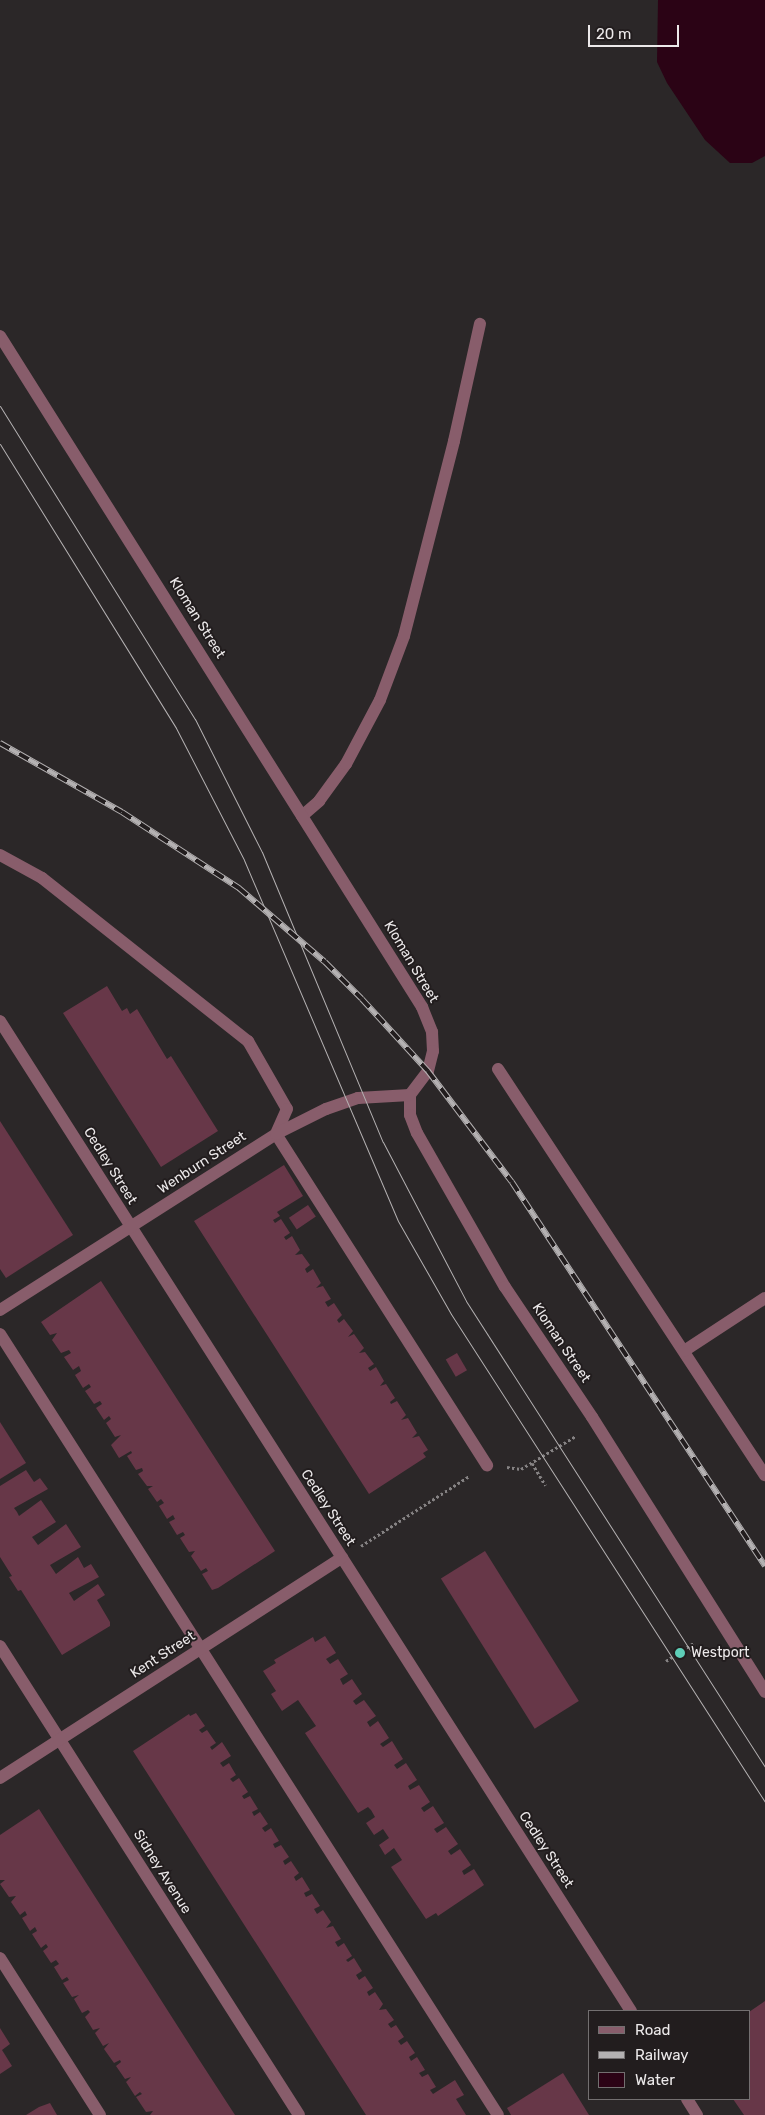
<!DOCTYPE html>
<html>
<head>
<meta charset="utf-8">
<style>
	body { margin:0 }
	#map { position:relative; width:765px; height:2115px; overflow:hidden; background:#2b2728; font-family:Rubik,sans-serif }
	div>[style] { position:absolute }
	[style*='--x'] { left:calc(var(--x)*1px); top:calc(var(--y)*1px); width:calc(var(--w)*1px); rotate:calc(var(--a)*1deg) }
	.water>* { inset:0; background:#2b0315 }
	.building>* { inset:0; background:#673748; transform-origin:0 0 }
	.path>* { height:3px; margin-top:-1.5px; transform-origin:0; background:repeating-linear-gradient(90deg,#858283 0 2.5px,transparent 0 5px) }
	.service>* { height:12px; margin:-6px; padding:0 6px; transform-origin:6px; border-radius:6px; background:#885d6b }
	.minor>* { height:12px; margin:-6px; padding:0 6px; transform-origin:6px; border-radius:6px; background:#885d6b }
	.tram>* { height:1px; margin:-0.5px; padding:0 0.5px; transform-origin:0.5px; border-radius:0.5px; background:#b4b1b2 }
	.rail>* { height:5.5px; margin-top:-2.75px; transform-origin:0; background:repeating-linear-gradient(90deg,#221d1e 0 11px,#b4b1b2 0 22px); box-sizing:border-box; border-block:1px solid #b4b1b2 }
	.dots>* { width:14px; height:14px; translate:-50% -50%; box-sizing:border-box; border:2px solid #221d1e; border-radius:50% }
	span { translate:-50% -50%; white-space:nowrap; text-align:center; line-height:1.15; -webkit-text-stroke:4px #221d1e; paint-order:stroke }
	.street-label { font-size:14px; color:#ece9ea }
	.poi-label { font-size:14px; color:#ece9ea }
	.left { translate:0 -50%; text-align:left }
	.legend { position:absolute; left:588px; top:2010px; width:162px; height:90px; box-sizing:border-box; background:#221d1e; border:1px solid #736f70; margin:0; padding:6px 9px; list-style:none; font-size:15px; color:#ece9ea }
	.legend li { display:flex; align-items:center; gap:10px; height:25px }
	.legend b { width:25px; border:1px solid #736f70 }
	.scale { position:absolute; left:588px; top:25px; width:91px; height:22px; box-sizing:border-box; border:2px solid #ece9ea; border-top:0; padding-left:6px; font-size:15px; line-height:18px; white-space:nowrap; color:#ece9ea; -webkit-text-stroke:4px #221d1e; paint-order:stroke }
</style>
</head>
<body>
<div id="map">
	<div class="water">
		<i style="clip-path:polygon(658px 0,765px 0,765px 156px,752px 163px,730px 163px,705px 140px,667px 83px,657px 62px)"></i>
	</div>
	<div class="building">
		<i style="clip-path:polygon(107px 986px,122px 1011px,127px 1008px,130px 1014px,137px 1009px,167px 1059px,171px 1056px,218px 1131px,161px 1167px,63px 1013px)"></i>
		<i style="clip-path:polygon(0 1121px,73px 1235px,6px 1278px,0 1269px)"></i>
		<i style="clip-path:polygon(284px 1165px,303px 1196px,277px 1212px,280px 1216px,273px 1220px,275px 1223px,281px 1219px,290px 1233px,284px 1237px,286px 1240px,292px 1236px,300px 1250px,295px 1255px,302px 1254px,310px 1265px,305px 1269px,307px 1273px,313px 1269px,321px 1283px,316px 1288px,323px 1286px,331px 1299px,325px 1302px,328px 1307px,334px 1303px,342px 1315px,337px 1320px,339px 1323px,344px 1319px,353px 1331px,348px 1337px,354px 1334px,364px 1348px,359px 1353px,365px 1352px,374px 1364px,368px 1368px,370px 1371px,376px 1367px,384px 1381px,380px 1386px,386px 1384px,395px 1398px,390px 1402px,391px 1404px,397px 1401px,406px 1415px,401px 1420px,408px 1418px,417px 1433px,412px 1438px,419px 1436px,428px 1450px,423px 1453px,426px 1457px,369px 1494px,194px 1221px)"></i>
		<i style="left:308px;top:1205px;width:14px;height:23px;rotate:56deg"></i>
		<i style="clip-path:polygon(101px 1281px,275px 1551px,218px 1588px,212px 1590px,202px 1574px,208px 1571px,206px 1568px,201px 1571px,191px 1556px,195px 1551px,189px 1552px,180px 1538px,185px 1535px,183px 1532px,177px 1535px,169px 1522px,175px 1519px,173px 1515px,167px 1519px,159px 1506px,164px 1503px,161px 1499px,157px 1502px,148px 1489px,153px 1486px,147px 1486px,138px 1474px,143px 1471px,142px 1468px,136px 1470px,127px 1456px,132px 1453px,131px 1451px,119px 1458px,111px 1445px,121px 1435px,115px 1437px,106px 1423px,111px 1419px,109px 1416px,104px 1420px,96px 1408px,102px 1404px,100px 1401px,94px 1404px,85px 1391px,91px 1387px,89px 1384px,83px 1388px,75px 1375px,81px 1371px,79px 1366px,73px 1370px,64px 1357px,71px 1353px,69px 1350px,61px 1353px,52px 1340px,57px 1333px,50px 1335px,41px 1322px)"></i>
		<i style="left:457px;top:1353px;width:20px;height:13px;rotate:60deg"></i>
		<i style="clip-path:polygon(0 1422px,26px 1463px,0 1479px)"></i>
		<i style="clip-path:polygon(26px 1470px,34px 1482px,40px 1478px,48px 1489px,14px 1508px,17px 1512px,19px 1516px,41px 1500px,56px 1522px,32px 1537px,38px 1545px,66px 1524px,81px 1547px,50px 1565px,56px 1574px,78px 1557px,84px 1568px,91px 1564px,99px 1577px,69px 1593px,74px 1601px,98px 1584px,105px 1595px,97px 1600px,110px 1622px,110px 1626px,62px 1655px,21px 1590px,18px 1591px,9px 1577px,12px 1576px,0 1557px,0 1486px)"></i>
		<i style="left:485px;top:1551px;width:177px;height:52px;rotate:58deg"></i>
		<i style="clip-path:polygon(325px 1636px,336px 1653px,326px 1659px,330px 1664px,338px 1659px,348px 1674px,340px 1679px,343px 1685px,352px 1679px,362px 1694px,353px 1701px,356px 1705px,364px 1700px,376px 1716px,367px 1722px,370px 1727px,378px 1721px,389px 1738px,380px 1744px,383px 1747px,392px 1741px,403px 1759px,394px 1765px,397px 1769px,406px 1763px,417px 1780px,408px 1786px,410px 1790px,419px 1785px,430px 1802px,421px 1808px,424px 1812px,433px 1806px,444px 1823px,434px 1829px,437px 1833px,446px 1827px,458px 1844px,448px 1851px,451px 1855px,460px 1849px,471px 1865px,462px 1871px,464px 1875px,474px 1869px,484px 1885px,438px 1916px,436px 1913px,426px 1919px,391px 1867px,402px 1860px,394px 1848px,385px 1855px,379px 1845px,389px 1838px,383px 1829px,374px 1835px,366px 1823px,375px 1817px,371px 1810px,368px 1807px,358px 1813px,305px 1733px,316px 1726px,298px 1700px,282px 1711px,271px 1694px,276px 1691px,263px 1671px,276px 1663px,274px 1660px,313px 1637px,315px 1642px)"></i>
		<i style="clip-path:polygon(196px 1713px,205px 1726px,199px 1730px,202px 1733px,207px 1730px,216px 1743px,210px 1747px,212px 1750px,222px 1742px,231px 1756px,220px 1763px,223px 1767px,229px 1763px,236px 1775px,230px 1779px,233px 1782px,239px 1778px,248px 1792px,242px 1796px,244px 1799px,250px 1796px,258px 1809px,252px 1812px,254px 1816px,260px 1812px,268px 1824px,262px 1828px,265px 1832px,271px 1828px,279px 1841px,273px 1844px,275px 1848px,281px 1845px,289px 1857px,283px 1861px,285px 1865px,291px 1861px,299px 1873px,294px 1877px,296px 1881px,302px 1877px,310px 1890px,304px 1893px,306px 1897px,312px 1894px,320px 1906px,314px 1909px,317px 1914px,323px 1910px,331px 1922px,326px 1928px,333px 1926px,341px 1939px,335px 1942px,338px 1947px,344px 1943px,352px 1956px,346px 1960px,348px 1962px,354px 1958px,362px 1971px,356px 1975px,359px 1980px,365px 1976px,373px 1988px,367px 1992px,369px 1996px,375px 1992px,383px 2004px,379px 2010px,386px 2009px,394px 2020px,388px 2024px,391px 2028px,396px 2025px,404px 2037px,398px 2041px,401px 2045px,407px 2041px,415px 2053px,409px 2057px,411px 2061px,417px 2057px,425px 2070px,419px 2073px,422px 2077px,428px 2074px,436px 2087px,430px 2090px,433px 2094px,455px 2080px,464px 2095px,456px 2099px,466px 2115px,366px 2115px,133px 1751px,189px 1714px,190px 1716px)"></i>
		<i style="clip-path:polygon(39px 1809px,198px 2058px,235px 2115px,150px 2115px,153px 2111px,146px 2112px,136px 2097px,142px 2094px,140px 2092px,135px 2096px,126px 2082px,131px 2077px,125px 2079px,116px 2066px,121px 2062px,120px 2060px,114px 2063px,104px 2049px,109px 2043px,103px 2046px,95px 2033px,100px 2028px,93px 2030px,85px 2017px,90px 2012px,88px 2010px,82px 2013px,74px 1999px,79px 1995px,72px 1997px,63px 1983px,69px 1980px,67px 1977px,62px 1980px,54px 1967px,59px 1964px,56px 1960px,51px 1963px,43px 1951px,48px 1947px,46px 1944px,41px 1948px,32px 1934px,37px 1931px,35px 1927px,30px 1931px,22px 1918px,27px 1915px,25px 1911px,20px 1915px,11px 1902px,16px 1896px,9px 1897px,0 1884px,5px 1880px,0 1880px,0 1835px)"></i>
		<i style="clip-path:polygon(765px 2001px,765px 2115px,744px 2115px,733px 2099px,749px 2099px,749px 2012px)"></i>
		<i style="clip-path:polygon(0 2028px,10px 2044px,2px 2050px,12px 2066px,0 2074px)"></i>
		<i style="clip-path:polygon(563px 2073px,589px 2115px,511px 2115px,507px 2108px)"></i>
		<i style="clip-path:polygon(50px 2103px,57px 2115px,26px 2115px,39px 2107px)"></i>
	</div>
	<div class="path">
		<i style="--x:532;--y:1463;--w:26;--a:59"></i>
		<i style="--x:507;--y:1467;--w:14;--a:8"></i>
		<i style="--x:521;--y:1469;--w:64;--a:-31"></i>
		<i style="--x:361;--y:1546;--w:129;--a:-32.9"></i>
		<i style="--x:666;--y:1661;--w:33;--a:-33"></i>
	</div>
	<div class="service">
		<i style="--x:302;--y:816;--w:23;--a:-41"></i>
		<i style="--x:319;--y:801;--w:46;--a:-53.9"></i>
		<i style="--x:346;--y:764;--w:72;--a:-62"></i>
		<i style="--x:380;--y:700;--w:68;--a:-69.4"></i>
		<i style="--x:404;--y:636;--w:201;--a:-75.6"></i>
		<i style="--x:454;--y:441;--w:120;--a:-77.5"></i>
		<i style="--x:0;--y:855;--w:48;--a:28.7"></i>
		<i style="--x:42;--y:878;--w:263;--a:38.4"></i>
		<i style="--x:248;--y:1041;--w:78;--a:60.2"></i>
		<i style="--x:287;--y:1109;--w:27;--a:114"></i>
		<i style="--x:276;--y:1134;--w:393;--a:57.5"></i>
		<i style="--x:498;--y:1069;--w:486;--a:56.7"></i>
		<i style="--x:0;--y:1334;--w:926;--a:57.48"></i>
		<i style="--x:684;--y:1351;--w:97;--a:-33.2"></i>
		<i style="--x:0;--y:1958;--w:186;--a:57.5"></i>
	</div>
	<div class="minor">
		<i style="--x:0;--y:336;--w:793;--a:57.83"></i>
		<i style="--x:422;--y:1007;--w:27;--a:68"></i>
		<i style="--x:432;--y:1032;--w:19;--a:87"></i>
		<i style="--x:433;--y:1051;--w:21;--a:104"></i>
		<i style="--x:428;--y:1071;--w:30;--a:127"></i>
		<i style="--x:410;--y:1095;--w:20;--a:90"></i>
		<i style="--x:410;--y:1115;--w:19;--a:69"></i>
		<i style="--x:417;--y:1133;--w:177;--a:60.3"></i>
		<i style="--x:505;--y:1287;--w:156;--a:56.2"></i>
		<i style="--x:592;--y:1417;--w:325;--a:57.8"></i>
		<i style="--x:0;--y:1021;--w:1174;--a:57.49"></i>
		<i style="--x:0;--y:1310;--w:327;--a:-32.5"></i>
		<i style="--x:276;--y:1134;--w:56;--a:-26.6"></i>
		<i style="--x:326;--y:1109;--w:34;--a:-19"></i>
		<i style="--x:358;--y:1098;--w:52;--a:-3.3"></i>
		<i style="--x:0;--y:1646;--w:556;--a:57.48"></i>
		<i style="--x:0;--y:1778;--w:407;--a:-32.8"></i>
		<i style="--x:687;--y:2099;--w:19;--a:58"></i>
	</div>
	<div class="tram">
		<i style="--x:0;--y:406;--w:369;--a:58.1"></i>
		<i style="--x:195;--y:719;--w:149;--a:63.3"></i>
		<i style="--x:262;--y:852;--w:314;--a:67.4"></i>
		<i style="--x:383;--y:1142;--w:179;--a:62.4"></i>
		<i style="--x:466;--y:1301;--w:554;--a:57.31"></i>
		<i style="--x:0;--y:444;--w:334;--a:58.2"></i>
		<i style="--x:176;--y:728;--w:148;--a:62.7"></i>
		<i style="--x:244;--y:860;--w:392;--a:66.9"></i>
		<i style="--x:398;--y:1221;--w:107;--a:60.3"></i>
		<i style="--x:451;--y:1314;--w:580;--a:57.24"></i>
	</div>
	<div class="rail">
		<i style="--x:0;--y:743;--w:140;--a:29.5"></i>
		<i style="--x:122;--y:812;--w:140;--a:33"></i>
		<i style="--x:239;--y:888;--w:113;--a:40.7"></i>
		<i style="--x:325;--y:962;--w:52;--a:45"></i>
		<i style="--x:362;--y:999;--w:98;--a:47.5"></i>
		<i style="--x:428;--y:1071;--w:139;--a:52.9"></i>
		<i style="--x:512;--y:1182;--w:460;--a:56.6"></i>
	</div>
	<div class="dots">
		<i style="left:680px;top:1653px;background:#5eceb7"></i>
	</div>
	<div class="street-label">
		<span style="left:197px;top:618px;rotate:58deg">Kloman Street</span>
		<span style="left:411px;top:962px;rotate:59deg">Kloman Street</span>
		<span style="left:202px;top:1163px;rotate:-33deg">Wenburn Street</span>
		<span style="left:110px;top:1166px;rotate:58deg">Cedley Street</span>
		<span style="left:561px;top:1343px;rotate:56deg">Kloman Street</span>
		<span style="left:328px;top:1508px;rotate:57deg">Cedley Street</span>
		<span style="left:163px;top:1655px;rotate:-33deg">Kent Street</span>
		<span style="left:546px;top:1850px;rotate:57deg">Cedley Street</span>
		<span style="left:162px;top:1872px;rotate:58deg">Sidney Avenue</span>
	</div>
	<div class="poi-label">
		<span class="left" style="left:691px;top:1653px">Westport</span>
	</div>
	<ul class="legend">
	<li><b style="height:6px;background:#885d6b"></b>Road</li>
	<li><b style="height:6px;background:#b4b1b2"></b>Railway</li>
	<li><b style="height:14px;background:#2b0315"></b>Water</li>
	</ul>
	<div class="scale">20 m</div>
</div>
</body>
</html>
